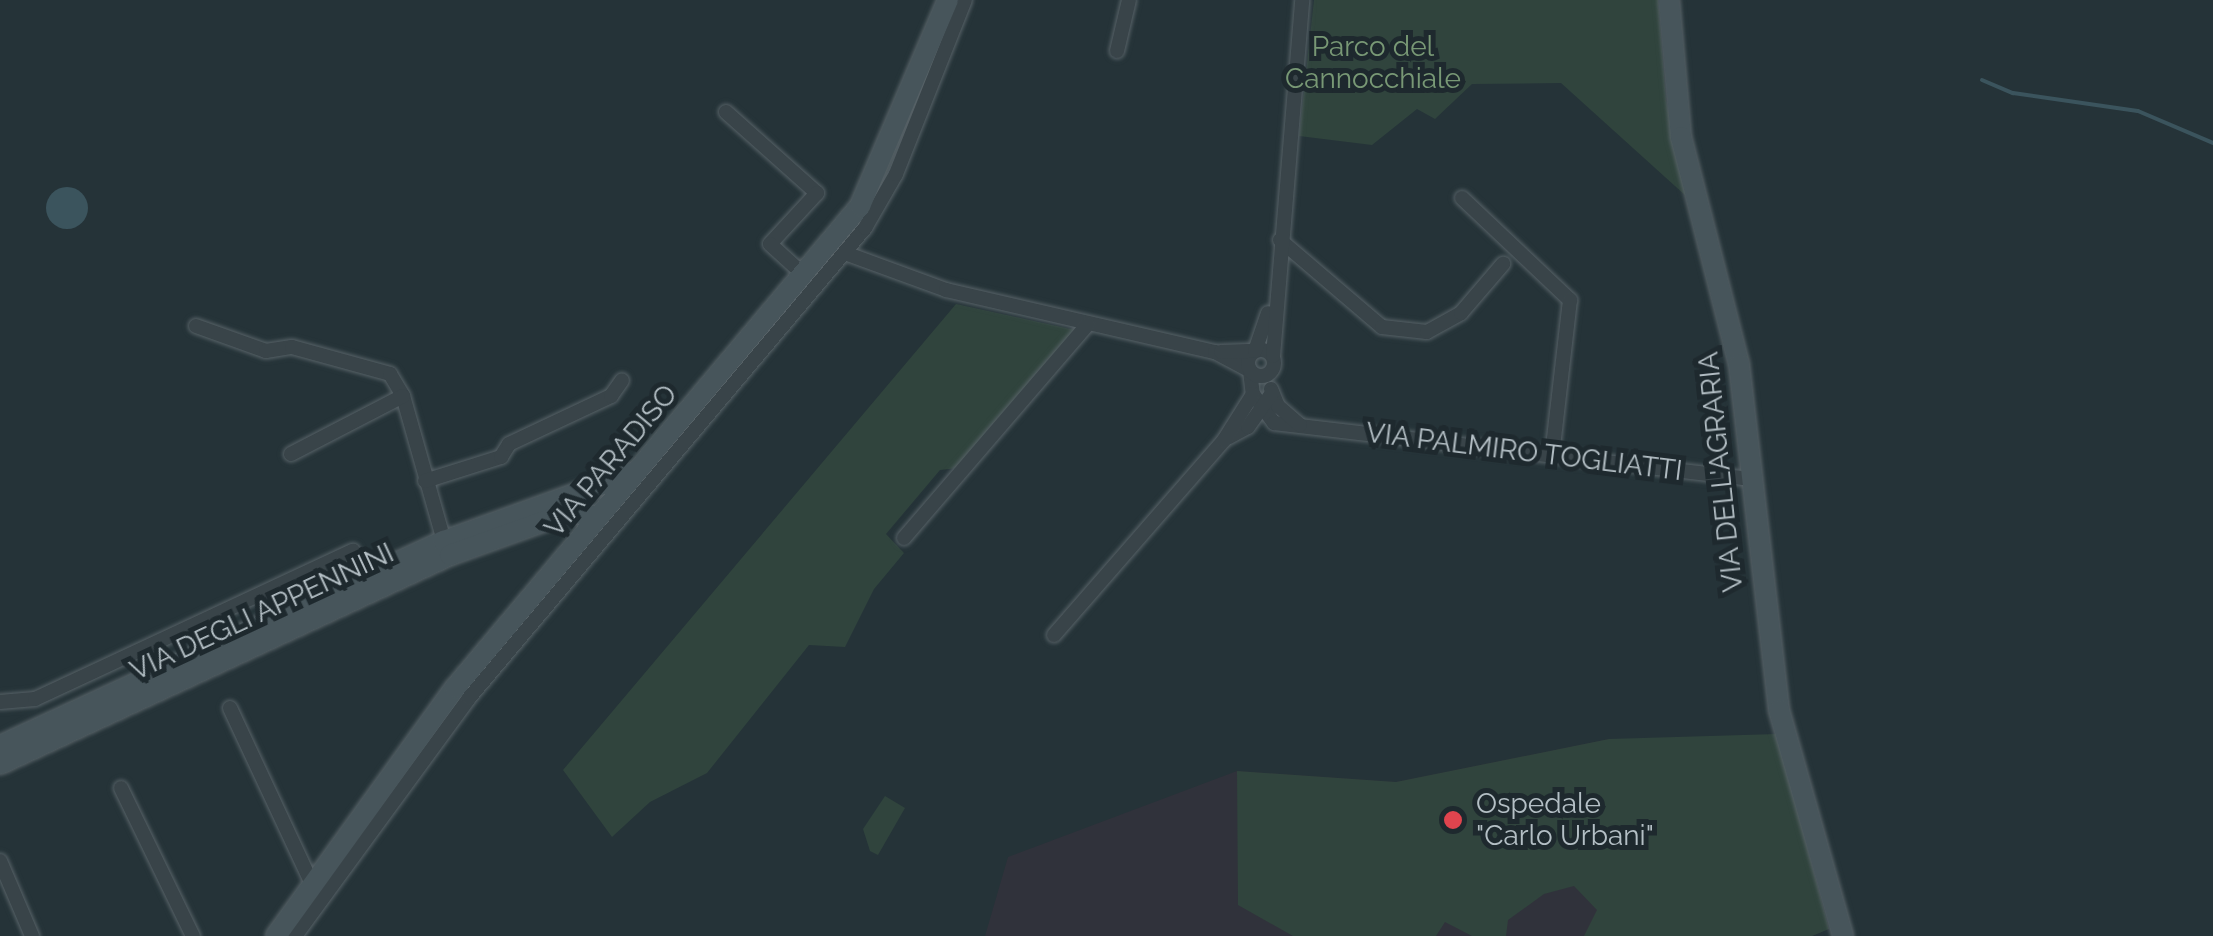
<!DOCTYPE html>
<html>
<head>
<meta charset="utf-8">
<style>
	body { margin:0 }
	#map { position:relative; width:2213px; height:936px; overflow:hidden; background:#253338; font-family:Raleway,sans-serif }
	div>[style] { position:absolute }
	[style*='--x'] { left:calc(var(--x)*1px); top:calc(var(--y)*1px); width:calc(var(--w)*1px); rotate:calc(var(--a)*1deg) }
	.medical>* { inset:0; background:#30323b }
	.green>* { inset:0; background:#30443d }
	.water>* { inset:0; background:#3b545d }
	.round { border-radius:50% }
	.stream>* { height:4px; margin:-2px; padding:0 2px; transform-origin:2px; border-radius:2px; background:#3b545d }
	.roads { filter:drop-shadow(0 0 2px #576267) drop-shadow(0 0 2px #576267) }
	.street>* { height:14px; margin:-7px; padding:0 7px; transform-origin:7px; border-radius:7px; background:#394449 }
	.street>.ring { margin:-7px; padding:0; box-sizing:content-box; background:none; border:14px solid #394449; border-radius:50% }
	.secondary>* { height:20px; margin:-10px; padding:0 10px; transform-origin:10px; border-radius:10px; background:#47555b }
	.dots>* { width:28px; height:28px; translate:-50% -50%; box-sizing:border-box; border:5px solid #1e292e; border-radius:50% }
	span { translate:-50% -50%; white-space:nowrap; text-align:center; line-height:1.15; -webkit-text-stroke:10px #1e292e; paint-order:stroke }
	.park-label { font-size:28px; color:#789875 }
	.street-label { font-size:28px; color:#b4bfc5 }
	.poi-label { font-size:28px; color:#b4bfc5 }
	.left { translate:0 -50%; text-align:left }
</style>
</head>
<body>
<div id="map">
	<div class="medical">
		<i style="clip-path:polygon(1609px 739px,1808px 859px,1829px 929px,1812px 936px,985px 936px,1008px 857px,1237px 771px,1396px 782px)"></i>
	</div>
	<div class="green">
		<i style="clip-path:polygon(1314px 0,1658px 0,1666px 100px,1686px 196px,1561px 83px,1472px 84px,1435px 119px,1417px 109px,1372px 145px,1299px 136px)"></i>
		<i style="clip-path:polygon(956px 304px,1075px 330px,957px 468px,940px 470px,886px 534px,904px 553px,874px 589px,845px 647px,809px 645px,707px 773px,650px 802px,612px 837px,563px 770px)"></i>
		<i style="clip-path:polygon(1777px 734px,1829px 929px,1812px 936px,1584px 936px,1597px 910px,1574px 886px,1544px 894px,1508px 920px,1506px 936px,1472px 936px,1445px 922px,1436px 936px,1293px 936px,1238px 905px,1237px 771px,1396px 782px,1609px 739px)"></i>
		<i style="clip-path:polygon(885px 796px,905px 808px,878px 855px,870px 851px,863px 829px)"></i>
	</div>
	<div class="water">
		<i class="round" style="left:46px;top:187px;width:42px;height:42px"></i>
	</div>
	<div class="stream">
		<i style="--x:1982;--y:80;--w:34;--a:23"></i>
		<i style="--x:2013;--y:93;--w:126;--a:8.2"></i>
		<i style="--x:2138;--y:111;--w:82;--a:23.1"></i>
	</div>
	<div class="roads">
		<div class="street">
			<i style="--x:1117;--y:51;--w:52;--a:-76.8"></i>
			<i style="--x:726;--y:112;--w:122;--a:41.7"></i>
			<i style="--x:817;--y:193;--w:69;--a:132.7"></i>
			<i style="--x:770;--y:244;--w:47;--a:42.4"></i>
			<i style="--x:1462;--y:198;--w:149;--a:43.4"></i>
			<i style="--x:1570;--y:300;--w:156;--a:96.6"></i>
			<i style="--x:1280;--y:240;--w:134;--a:40.5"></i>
			<i style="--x:1382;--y:327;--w:45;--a:6.3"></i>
			<i style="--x:1427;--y:332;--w:39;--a:-29"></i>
			<i style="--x:1461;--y:313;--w:65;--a:-49.4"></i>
			<i style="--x:845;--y:253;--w:108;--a:20.1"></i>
			<i style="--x:946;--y:290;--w:276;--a:13"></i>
			<i style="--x:1215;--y:352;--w:40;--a:28"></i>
			<i style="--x:1250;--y:371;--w:23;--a:83"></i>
			<i style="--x:1253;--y:394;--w:36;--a:54"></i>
			<i style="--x:1274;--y:423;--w:477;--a:6.7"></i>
			<i style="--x:196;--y:326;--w:74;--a:19.7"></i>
			<i style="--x:266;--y:351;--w:26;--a:-9"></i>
			<i style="--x:292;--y:347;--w:102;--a:15.4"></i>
			<i style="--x:390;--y:374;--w:26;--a:59"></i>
			<i style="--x:403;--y:396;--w:151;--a:74.2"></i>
			<i class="ring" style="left:1248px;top:350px;width:12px;height:12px"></i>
			<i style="--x:1221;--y:352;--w:34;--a:-2"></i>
			<i style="--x:1255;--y:351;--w:40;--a:-71.1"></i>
			<i style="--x:1273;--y:356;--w:357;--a:-85.3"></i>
			<i style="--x:1271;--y:389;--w:18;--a:68"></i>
			<i style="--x:1278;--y:406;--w:29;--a:41"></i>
			<i style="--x:1229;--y:437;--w:21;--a:-28"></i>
			<i style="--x:1248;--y:427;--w:42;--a:-54.8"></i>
			<i style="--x:291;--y:454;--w:126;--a:-27.4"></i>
			<i style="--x:425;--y:481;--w:80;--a:-17.5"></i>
			<i style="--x:501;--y:457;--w:15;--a:-58"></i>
			<i style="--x:509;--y:444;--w:113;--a:-25.2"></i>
			<i style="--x:611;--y:396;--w:19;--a:-55"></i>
			<i style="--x:904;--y:538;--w:282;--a:-49.3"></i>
			<i style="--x:1054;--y:635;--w:259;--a:-48.9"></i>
			<i style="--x:1224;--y:440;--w:54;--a:-57.8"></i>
			<i style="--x:0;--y:702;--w:35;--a:-5"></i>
			<i style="--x:35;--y:699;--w:351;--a:-25"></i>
			<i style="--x:230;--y:708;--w:196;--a:65"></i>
			<i style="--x:121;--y:788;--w:165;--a:64.1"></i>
			<i style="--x:0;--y:861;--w:82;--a:66.9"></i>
			<i style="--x:295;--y:936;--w:295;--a:-53.8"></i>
			<i style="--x:469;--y:698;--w:615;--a:-49.88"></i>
			<i style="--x:865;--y:228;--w:62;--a:-60.1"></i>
			<i style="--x:896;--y:174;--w:187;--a:-68.4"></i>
		</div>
		<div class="secondary">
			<i style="--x:1669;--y:0;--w:138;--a:85"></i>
			<i style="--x:1681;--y:137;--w:234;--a:75.7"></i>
			<i style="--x:1739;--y:364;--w:348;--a:83.4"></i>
			<i style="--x:1779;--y:710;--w:235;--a:74.2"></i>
			<i style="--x:0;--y:746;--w:489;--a:-24.8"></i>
			<i style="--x:444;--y:541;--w:204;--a:-19.8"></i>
			<i style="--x:0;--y:764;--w:496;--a:-24.9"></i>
			<i style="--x:450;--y:555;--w:127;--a:-19.7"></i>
			<i style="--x:570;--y:512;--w:28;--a:10"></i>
			<i style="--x:276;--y:936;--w:306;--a:-54.2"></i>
			<i style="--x:455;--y:688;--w:630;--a:-49.96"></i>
			<i style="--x:860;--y:206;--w:224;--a:-66.9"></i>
		</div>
	</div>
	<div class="dots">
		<i style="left:1453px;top:820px;background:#e0444e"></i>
	</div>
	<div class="park-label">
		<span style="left:1373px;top:63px">Parco del<br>Cannocchiale</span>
	</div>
	<div class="street-label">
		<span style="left:1524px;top:452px;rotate:7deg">VIA PALMIRO TOGLIATTI</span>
		<span style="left:611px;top:461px;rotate:-50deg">VIA PARADISO</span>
		<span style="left:1721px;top:472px;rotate:-96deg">VIA DELL'AGRARIA</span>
		<span style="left:262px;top:612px;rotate:-25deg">VIA DEGLI APPENNINI</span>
	</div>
	<div class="poi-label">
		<span class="left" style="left:1476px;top:820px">Ospedale<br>"Carlo Urbani"</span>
	</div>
</div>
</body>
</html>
